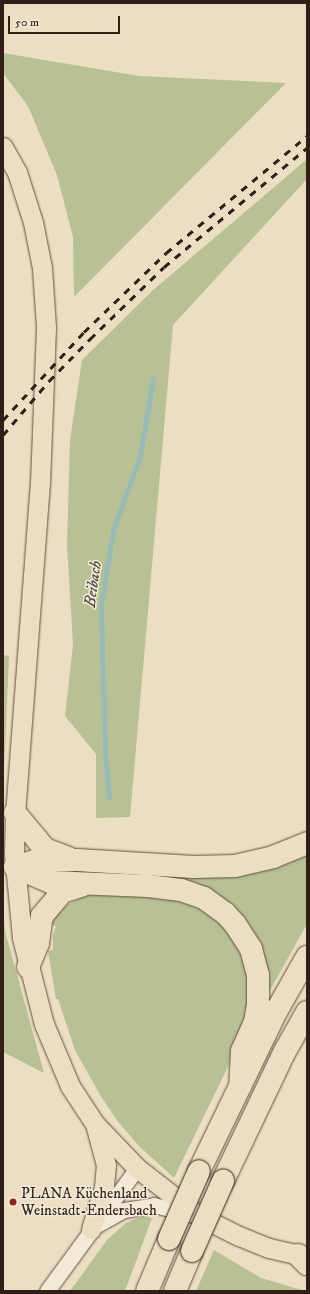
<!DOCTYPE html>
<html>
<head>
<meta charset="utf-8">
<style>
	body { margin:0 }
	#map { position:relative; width:310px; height:1294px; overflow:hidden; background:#ebdec2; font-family:"IM FELL DW Pica",serif }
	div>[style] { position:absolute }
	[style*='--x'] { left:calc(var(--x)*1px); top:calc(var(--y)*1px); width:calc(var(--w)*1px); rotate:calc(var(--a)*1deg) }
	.green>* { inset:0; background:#b7c193 }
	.stream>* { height:4.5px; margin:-2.25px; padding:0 2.25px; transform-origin:2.25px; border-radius:2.25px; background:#99bbb8 }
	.roads { filter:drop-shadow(0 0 1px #604f42) drop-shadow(0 0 1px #604f42) }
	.minor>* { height:15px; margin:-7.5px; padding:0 7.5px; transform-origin:7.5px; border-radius:7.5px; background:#f2ead7 }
	.major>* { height:19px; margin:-9.5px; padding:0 9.5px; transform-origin:9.5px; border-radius:9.5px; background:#ebdec2 }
	.highway>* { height:22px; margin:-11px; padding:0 11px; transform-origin:11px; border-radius:11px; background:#ebdec2 }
	.rail>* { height:3px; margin-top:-1.5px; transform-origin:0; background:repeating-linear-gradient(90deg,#311f17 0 7px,transparent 0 14px) }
	.bridges { filter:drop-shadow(0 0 1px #311f17) drop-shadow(0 0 1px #311f17) }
	.highway-bridge>* { height:22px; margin:-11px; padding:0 11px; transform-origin:11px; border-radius:11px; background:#ebdec2 }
	.dots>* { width:11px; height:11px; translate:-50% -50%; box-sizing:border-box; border:2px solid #f2ead7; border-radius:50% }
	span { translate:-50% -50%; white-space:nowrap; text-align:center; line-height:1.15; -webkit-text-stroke:3px #f2ead7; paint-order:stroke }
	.poi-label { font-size:15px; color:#311f17 }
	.left { translate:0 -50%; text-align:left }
	.water-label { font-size:16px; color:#504e47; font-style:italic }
	.frame { position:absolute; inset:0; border:4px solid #311f17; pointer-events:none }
	.scale { position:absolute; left:8px; top:16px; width:112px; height:18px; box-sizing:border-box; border:2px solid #311f17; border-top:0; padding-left:5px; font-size:12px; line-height:14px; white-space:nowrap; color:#311f17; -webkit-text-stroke:3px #f2ead7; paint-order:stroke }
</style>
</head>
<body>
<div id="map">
	<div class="green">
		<i style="clip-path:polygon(3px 53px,139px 76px,286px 83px,74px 297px,73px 237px,57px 175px,28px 106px,3px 73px)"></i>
		<i style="clip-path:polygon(307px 159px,307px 179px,173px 325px,130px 817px,96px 818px,96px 754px,65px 716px,73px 645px,67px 545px,70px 440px,82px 360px,152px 291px)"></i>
		<i style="clip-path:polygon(3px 655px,9px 656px,3px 793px)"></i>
		<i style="clip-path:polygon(307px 851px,307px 924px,268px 994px,232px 909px,72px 876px,42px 867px)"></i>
		<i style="clip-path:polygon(87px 894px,171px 895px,216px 914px,245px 953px,252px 998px,236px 1050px,174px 1178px,139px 1146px,119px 1123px,100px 1095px,75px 1050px,58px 999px,56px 999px,48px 951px,53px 950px,53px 936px,56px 926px,51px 925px,57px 914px,67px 905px)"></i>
		<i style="clip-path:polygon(3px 904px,5px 931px,44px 1073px,3px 1052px)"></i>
		<i style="clip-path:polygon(143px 1216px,152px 1218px,125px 1291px,70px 1291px,107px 1240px,126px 1223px)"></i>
		<i style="clip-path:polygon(214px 1250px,261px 1278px,305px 1291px,196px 1291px)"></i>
	</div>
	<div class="stream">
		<i style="--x:109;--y:798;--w:45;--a:-95.1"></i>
		<i style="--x:105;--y:753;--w:147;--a:-91.6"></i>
		<i style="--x:101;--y:606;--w:76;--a:-80.9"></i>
		<i style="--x:113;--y:531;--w:80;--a:-70.2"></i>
		<i style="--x:140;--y:456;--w:78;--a:-80.4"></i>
	</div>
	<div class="roads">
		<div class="minor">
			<i style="--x:95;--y:1226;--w:33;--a:-29"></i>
			<i style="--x:124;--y:1210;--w:30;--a:-9"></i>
			<i style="--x:154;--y:1205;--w:37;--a:14"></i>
			<i style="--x:47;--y:1291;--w:152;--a:-53.8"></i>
		</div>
		<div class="major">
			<i style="--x:3;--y:147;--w:29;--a:61"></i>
			<i style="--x:17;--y:172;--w:52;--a:72.3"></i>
			<i style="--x:33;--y:222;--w:47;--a:78.9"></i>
			<i style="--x:42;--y:268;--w:59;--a:86.1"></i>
			<i style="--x:46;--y:327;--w:155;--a:92.2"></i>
			<i style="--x:40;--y:482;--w:332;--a:94.3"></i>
			<i style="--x:15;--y:813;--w:40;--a:91.4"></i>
			<i style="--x:14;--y:853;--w:85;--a:84.6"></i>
			<i style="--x:22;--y:938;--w:89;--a:75.7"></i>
			<i style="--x:44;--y:1024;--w:67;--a:67.2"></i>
			<i style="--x:70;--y:1086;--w:45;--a:56.7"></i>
			<i style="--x:95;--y:1124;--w:61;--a:46.3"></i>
			<i style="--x:137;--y:1168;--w:78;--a:37.7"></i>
			<i style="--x:199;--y:1216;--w:45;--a:26.6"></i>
			<i style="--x:239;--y:1236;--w:32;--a:22"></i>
			<i style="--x:269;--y:1248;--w:39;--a:13"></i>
			<i style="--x:91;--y:1229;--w:44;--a:-72.8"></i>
			<i style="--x:104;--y:1187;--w:22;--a:-85"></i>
			<i style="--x:106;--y:1165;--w:39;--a:-105"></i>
		</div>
		<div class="highway">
			<i style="--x:15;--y:813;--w:47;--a:50.2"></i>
			<i style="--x:45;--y:849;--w:26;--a:21"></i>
			<i style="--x:15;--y:867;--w:38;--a:23"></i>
			<i style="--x:50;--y:882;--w:98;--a:2.3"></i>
			<i style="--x:148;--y:886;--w:33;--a:7"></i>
			<i style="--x:181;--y:890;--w:24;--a:19"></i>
			<i style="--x:204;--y:898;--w:26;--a:36"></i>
			<i style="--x:225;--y:913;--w:15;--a:48"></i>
			<i style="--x:235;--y:924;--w:30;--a:57"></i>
			<i style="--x:251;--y:949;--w:27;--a:75"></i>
			<i style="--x:258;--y:975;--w:30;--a:90"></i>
			<i style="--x:258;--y:1005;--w:17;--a:100"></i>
			<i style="--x:255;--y:1022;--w:32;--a:114"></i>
			<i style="--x:242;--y:1051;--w:35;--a:93"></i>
			<i style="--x:15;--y:867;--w:21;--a:-17"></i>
			<i style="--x:35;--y:861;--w:42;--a:-1.4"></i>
			<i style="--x:77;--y:860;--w:117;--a:3.4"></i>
			<i style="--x:194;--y:867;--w:41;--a:-1.4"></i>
			<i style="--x:235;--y:866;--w:39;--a:-13"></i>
			<i style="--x:273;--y:857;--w:37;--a:-22"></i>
			<i style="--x:28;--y:967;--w:26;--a:-67"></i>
			<i style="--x:38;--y:943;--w:27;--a:-82"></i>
			<i style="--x:42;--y:916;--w:31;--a:-50"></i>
			<i style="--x:62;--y:892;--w:22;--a:-18"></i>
			<i style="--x:199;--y:1171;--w:179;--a:-64.2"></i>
			<i style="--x:277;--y:1010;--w:61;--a:-60.5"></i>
			<i style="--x:223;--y:1181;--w:142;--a:-64.5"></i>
			<i style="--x:284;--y:1053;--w:47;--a:-60.7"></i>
			<i style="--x:298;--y:1255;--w:13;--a:45"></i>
			<i style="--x:147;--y:1291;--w:56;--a:-67.1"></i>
			<i style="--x:175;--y:1291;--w:43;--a:-67"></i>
		</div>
	</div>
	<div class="rail">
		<i style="--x:3;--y:420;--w:120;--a:-47.4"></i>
		<i style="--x:84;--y:332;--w:114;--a:-43.9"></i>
		<i style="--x:166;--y:253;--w:183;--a:-39.7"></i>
		<i style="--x:3;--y:435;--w:71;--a:-49.6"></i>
		<i style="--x:49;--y:381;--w:59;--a:-45.7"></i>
		<i style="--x:90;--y:339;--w:103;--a:-44.2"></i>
		<i style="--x:164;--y:267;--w:186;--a:-39.8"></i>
	</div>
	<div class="bridges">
		<div class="highway-bridge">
			<i style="--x:169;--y:1239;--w:74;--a:-66.2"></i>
			<i style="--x:192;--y:1251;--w:77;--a:-66.1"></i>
		</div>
	</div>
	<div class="dots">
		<i style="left:13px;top:1202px;background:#8f2418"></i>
	</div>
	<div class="poi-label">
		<span class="left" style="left:21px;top:1202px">PLANA Küchenland<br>Weinstadt-Endersbach</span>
	</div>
	<div class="water-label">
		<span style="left:93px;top:584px;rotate:-82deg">Beibach</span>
	</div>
	<div class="frame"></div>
	<div class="scale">50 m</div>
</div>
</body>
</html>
